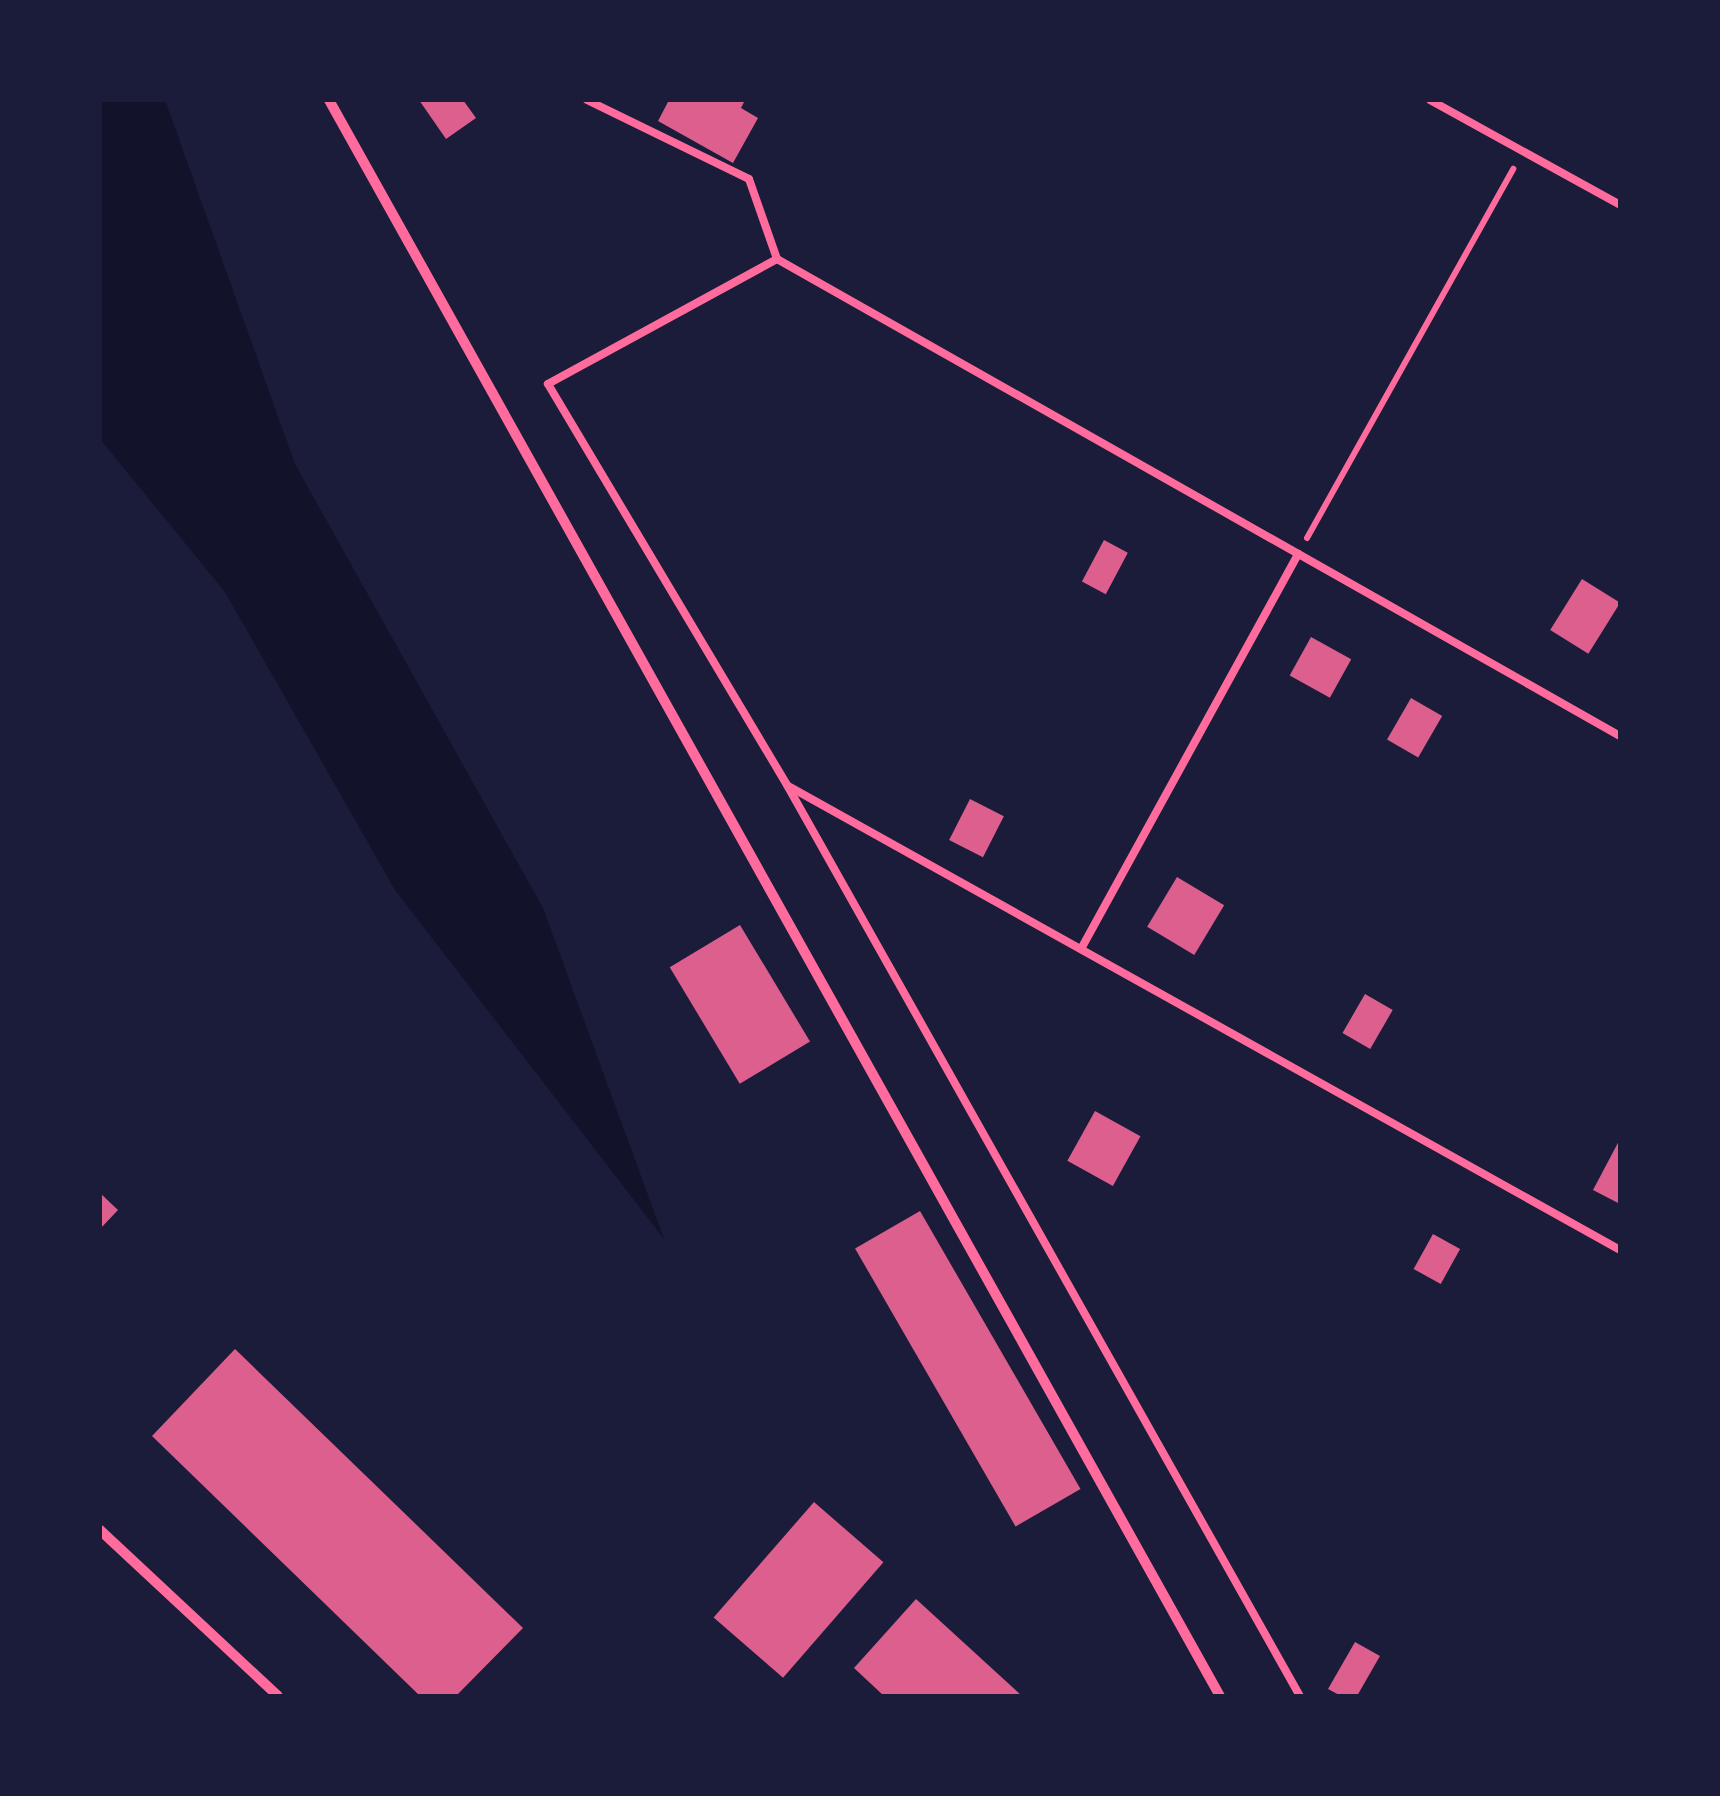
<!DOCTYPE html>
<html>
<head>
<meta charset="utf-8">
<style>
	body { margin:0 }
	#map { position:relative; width:1720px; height:1796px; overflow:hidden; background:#1b1b3a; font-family:"Fira Sans Condensed",sans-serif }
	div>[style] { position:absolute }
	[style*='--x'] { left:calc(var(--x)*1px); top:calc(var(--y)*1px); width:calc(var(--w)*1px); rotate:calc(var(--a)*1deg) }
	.water>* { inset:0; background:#12122b }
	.building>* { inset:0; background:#dd5f8e; transform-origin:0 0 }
	.path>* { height:6px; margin:-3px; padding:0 3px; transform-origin:3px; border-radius:3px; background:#ff6b9d }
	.service>* { height:8px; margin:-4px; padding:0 4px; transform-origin:4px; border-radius:4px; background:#ff6b9d }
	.minor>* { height:10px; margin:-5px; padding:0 5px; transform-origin:5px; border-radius:5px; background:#ff6b9d }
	span { translate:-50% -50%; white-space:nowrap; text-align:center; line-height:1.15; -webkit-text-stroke:9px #1b1b3a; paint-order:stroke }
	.frame { position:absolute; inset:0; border:102px solid #1b1b3a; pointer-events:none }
</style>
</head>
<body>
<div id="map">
	<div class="water">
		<i style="clip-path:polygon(100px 100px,165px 100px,295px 464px,543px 908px,664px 1239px,395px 890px,225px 592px,100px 439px)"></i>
	</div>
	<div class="building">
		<i style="clip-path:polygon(419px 100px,463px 100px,476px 118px,446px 139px)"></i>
		<i style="clip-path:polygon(669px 100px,745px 100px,741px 108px,758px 118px,733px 163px,658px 121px)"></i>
		<i style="left:1104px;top:540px;width:27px;height:47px;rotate:28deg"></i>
		<i style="left:1582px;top:579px;width:45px;height:60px;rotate:32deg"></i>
		<i style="left:1311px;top:637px;width:46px;height:44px;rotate:29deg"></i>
		<i style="left:1411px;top:698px;width:36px;height:48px;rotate:30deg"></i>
		<i style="left:970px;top:799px;width:38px;height:46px;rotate:27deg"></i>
		<i style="left:1177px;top:877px;width:55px;height:58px;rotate:31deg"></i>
		<i style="left:740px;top:925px;width:136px;height:82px;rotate:59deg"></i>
		<i style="left:1365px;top:994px;width:32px;height:45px;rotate:30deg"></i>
		<i style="left:1095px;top:1111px;width:52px;height:57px;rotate:29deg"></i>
		<i style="clip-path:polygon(1620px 1139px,1620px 1204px,1593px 1190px)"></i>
		<i style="clip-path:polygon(100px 1193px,118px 1210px,100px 1229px)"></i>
		<i style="left:920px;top:1211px;width:321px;height:75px;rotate:60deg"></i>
		<i style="left:1433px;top:1234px;width:31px;height:40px;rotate:29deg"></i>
		<i style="clip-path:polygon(235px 1349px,523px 1628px,456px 1696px,420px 1696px,152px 1436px)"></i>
		<i style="left:814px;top:1502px;width:92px;height:153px;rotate:41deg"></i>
		<i style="clip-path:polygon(916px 1599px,1022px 1696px,884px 1696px,854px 1668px)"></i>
		<i style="clip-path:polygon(1355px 1642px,1380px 1656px,1357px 1696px,1341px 1696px,1328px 1689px)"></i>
	</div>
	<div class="path">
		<i style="--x:1307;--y:538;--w:423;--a:-60.8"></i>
	</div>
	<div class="service">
		<i style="--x:587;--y:100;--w:180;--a:26"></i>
		<i style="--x:749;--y:179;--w:85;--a:70.7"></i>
		<i style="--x:1430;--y:100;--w:217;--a:28.9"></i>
		<i style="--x:777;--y:259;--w:261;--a:151.4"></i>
		<i style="--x:548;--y:384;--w:467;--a:59.2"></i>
		<i style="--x:787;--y:785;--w:1046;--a:60.62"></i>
		<i style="--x:777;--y:259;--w:969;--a:29.5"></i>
		<i style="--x:790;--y:787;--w:950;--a:29.15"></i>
		<i style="--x:1081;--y:949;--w:451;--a:-61.2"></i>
	</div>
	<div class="minor">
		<i style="--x:329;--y:100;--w:1828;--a:60.83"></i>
		<i style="--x:100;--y:1530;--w:243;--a:43"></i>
	</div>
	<div class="frame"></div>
</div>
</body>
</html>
